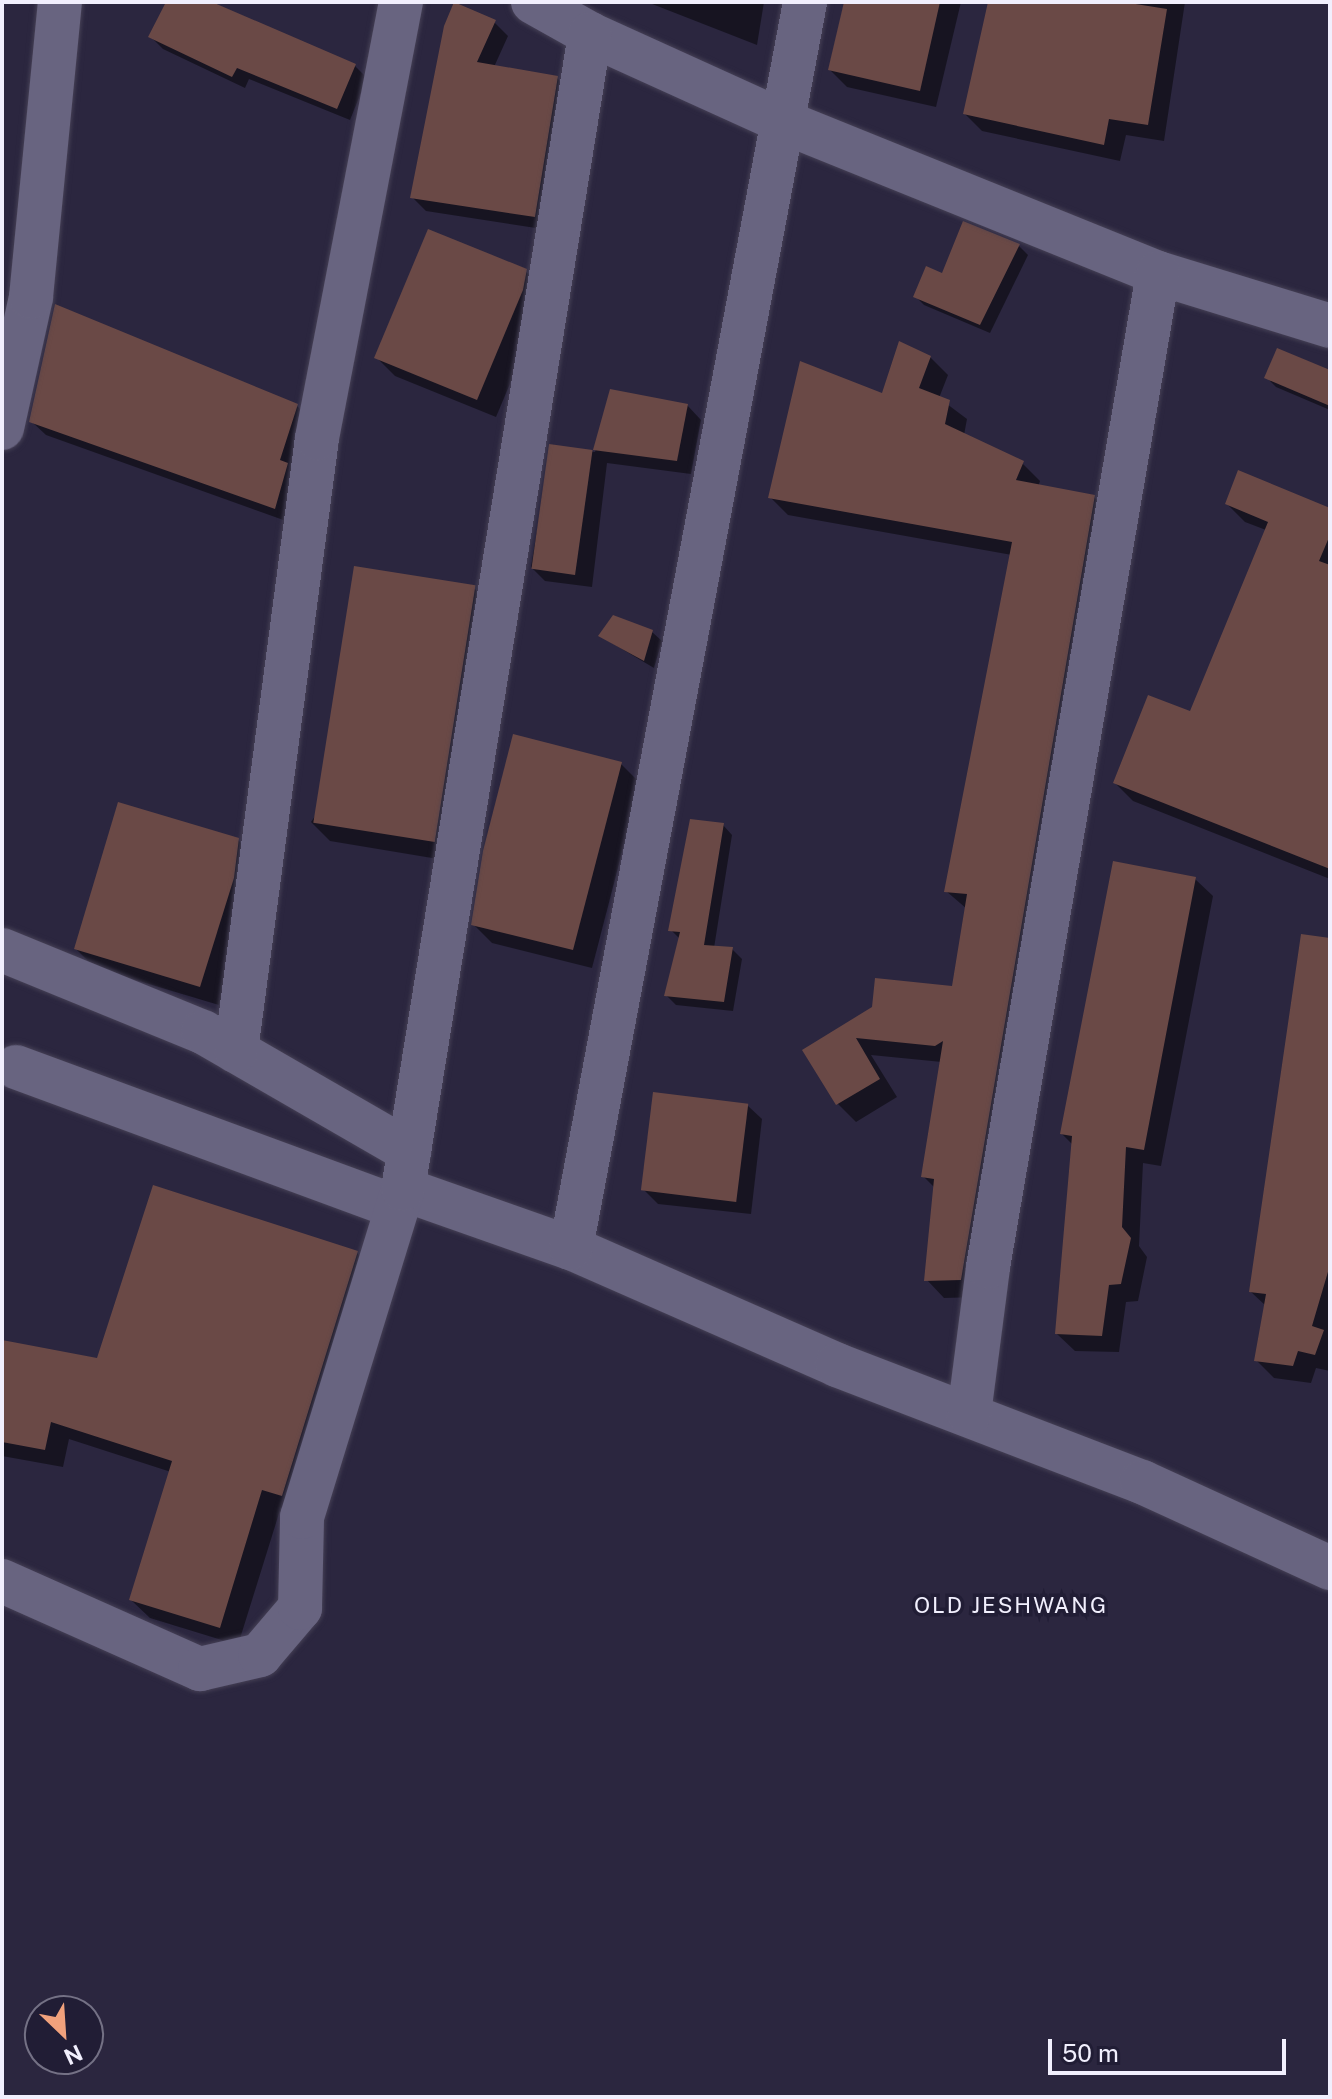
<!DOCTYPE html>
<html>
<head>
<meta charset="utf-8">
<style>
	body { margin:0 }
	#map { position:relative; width:1332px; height:2099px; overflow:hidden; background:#2b263f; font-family:"Public Sans",sans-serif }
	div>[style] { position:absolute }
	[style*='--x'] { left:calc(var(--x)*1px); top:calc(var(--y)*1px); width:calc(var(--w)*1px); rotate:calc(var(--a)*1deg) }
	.shadow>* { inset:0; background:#0007 }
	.building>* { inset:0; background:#6a4946; transform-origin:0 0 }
	.roads { filter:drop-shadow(0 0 2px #454055) drop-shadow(0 0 2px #454055) }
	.minor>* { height:44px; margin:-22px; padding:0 22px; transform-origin:22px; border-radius:22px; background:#686480 }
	span { translate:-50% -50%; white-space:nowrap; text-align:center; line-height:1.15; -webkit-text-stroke:7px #211d35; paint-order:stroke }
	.neighbourhood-label { font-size:22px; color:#f1effd; letter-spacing:2px }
	.frame { position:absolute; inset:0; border:4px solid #f1effd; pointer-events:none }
	.north { position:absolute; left:24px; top:1995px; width:80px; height:80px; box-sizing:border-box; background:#211d35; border:2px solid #747185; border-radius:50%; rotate:155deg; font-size:22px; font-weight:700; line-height:32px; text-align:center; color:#f1effd }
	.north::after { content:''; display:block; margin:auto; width:28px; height:36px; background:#f1a17c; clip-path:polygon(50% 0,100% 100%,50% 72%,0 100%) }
	.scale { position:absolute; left:1048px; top:2039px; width:238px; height:36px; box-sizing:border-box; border:4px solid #f1effd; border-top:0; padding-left:10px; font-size:24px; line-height:28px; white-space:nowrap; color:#f1effd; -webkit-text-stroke:6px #211d35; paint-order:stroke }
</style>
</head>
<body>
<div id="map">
	<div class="shadow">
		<i style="clip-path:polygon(168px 2px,211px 2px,355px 66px,367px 78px,350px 120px,249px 79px,245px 88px,163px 49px,151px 37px)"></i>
		<i style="clip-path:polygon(647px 2px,764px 2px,757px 45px)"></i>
		<i style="clip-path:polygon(846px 2px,961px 2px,936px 107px,847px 87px,830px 70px)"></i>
		<i style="clip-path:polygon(990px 2px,1185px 2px,1164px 141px,1126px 135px,1120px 161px,982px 131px,965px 114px)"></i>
		<i style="clip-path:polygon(494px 22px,508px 36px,494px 67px,557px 78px,571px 92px,549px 230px,426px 211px,412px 197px)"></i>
		<i style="clip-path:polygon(1019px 246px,1028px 255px,990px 333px,924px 305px,915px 296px,943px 275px)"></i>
		<i style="clip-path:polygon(525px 271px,545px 290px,541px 310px,496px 417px,395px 376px,376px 357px)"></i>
		<i style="clip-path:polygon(930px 357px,948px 375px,939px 398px,967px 419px,964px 435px,1022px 463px,1040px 481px,1038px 487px,1094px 497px,1112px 515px,978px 1297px,944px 1298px,927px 1280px,935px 1188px,923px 1176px,942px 1062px,871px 1055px,897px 1097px,856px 1122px,838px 1104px,805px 1050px,954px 988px,967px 909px,946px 891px,1012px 555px,788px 515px,770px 497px)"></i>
		<i style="clip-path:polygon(1330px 372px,1330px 410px,1276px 387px,1267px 378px)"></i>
		<i style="clip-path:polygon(612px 392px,687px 405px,701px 420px,691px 474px,607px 463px,592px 587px,545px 581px,531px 567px,551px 446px,595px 452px)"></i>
		<i style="clip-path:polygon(297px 406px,311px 420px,289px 522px,46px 435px,31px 421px)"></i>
		<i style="clip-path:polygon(1227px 504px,1330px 510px,1330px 879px,1133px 801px,1115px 783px,1191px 714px,1266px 530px,1245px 522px)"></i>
		<i style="clip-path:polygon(474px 588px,493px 607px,450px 861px,330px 841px,311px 822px)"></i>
		<i style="clip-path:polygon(652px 632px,662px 641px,654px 668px,600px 636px)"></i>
		<i style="clip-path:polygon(621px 764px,640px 783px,592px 968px,492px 943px,473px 924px)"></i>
		<i style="clip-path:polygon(723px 825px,732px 835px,714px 948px,732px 949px,742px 959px,733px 1011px,676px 1005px,666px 995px,681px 940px,671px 930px)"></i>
		<i style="clip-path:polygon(238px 840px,257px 859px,252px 898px,219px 1005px,95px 968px,76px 949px)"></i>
		<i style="clip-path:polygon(1195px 879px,1213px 896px,1161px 1166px,1143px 1163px,1139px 1246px,1147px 1257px,1138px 1301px,1126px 1302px,1119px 1352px,1075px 1351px,1057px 1334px,1073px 1145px,1062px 1134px)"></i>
		<i style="clip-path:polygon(1330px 940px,1330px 1371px,1316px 1368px,1311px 1383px,1274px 1378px,1256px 1360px,1266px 1306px,1251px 1292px)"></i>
		<i style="clip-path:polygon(747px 1105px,762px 1119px,751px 1214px,658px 1204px,643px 1189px)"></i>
		<i style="clip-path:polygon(357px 1253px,375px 1271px,300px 1513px,281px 1507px,238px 1645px,150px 1618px,131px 1600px,171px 1472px,69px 1439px,63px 1467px,2px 1456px,2px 1342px,98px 1360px)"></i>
	</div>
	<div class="building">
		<i style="clip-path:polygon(166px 2px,212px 2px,356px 64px,337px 109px,237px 68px,232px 77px,148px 37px)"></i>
		<i style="clip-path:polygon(454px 2px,496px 20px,477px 62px,558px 76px,535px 217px,410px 198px,444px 26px)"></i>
		<i style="clip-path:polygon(844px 2px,940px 2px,920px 91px,828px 70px)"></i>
		<i style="clip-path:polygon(988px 2px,1123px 2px,1167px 9px,1148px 125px,1109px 119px,1104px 145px,963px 114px)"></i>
		<i style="clip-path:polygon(963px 221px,1020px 244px,980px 325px,913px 297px,926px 266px,942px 273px)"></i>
		<i style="clip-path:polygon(428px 229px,527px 269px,523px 290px,477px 400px,374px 358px)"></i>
		<i style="clip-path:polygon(55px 304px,298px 404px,280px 460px,288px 463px,275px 509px,29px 422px)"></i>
		<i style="clip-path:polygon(899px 341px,931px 356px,919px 388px,950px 400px,945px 424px,1024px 461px,1016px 480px,1095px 495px,961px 1280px,924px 1281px,934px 1179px,921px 1177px,943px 1041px,935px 1046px,856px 1038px,880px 1079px,836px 1105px,802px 1050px,872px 1007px,875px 978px,952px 986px,967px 894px,944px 892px,1012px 542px,768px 498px,800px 361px,882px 393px)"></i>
		<i style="clip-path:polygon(1277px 348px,1330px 370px,1330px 406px,1264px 378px)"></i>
		<i style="clip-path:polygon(610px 389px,688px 404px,677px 461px,593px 450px)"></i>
		<i style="left:549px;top:444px;width:44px;height:126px;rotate:8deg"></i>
		<i style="clip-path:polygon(1238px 470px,1330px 508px,1330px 535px,1319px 561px,1330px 565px,1330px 869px,1113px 783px,1148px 695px,1190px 711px,1268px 522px,1225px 504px)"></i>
		<i style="left:354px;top:566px;width:123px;height:260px;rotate:9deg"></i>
		<i style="clip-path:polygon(613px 615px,653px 630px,644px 661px,598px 636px)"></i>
		<i style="clip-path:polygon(513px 734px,622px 762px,573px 950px,471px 925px,483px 851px)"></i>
		<i style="clip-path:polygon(118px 802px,239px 838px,234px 878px,200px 987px,74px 949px)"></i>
		<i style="clip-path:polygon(690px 819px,724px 823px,704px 945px,733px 947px,724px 1002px,664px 996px,680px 932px,668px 931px)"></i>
		<i style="clip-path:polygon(1113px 861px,1196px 877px,1144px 1150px,1126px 1147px,1122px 1227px,1131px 1238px,1121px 1284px,1109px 1285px,1102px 1336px,1055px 1334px,1072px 1136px,1060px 1134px)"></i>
		<i style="clip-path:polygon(1301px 934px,1330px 938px,1330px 1265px,1312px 1326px,1324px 1330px,1315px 1355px,1298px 1351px,1293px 1366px,1254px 1361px,1266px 1294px,1249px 1292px)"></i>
		<i style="left:653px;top:1092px;width:96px;height:99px;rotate:7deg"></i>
		<i style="clip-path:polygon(153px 1185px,358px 1251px,282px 1496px,262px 1490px,220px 1628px,129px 1600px,172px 1461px,51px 1422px,45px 1450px,2px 1442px,2px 1340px,97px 1358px)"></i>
	</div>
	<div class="roads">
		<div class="minor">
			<i style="--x:533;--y:2;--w:65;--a:29.3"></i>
			<i style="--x:590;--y:34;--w:213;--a:24.4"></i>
			<i style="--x:784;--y:122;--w:403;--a:22"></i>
			<i style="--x:1158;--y:273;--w:180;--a:17.1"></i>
			<i style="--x:2;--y:428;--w:134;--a:-77.5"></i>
			<i style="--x:31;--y:297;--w:296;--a:-84.4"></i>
			<i style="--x:2;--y:950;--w:217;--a:22.2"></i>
			<i style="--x:203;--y:1032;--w:238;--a:30"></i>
			<i style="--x:236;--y:1051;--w:618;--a:-82.47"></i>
			<i style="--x:317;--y:438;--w:444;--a:-79.1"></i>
			<i style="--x:16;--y:1067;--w:406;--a:20.2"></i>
			<i style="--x:403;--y:1189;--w:178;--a:19.4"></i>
			<i style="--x:571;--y:1248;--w:291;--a:23.7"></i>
			<i style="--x:837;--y:1365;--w:327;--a:21"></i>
			<i style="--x:1142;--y:1482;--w:207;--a:24.6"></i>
			<i style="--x:571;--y:1248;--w:1268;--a:-79.36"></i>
			<i style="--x:969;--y:1414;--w:148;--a:-82.6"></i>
			<i style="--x:988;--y:1267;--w:1008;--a:-80.29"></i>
			<i style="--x:2;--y:1581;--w:217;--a:24"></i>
			<i style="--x:200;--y:1669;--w:62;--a:-13.1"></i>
			<i style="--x:260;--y:1655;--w:62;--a:-49.6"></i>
			<i style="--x:300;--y:1608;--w:91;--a:-88.7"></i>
			<i style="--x:302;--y:1517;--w:343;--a:-72.9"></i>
			<i style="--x:403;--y:1189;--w:1170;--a:-80.8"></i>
		</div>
	</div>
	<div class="neighbourhood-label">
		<span style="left:1011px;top:1606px">OLD JESHWANG</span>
	</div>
	<div class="frame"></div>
	<div class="north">N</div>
	<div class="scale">50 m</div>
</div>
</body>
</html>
